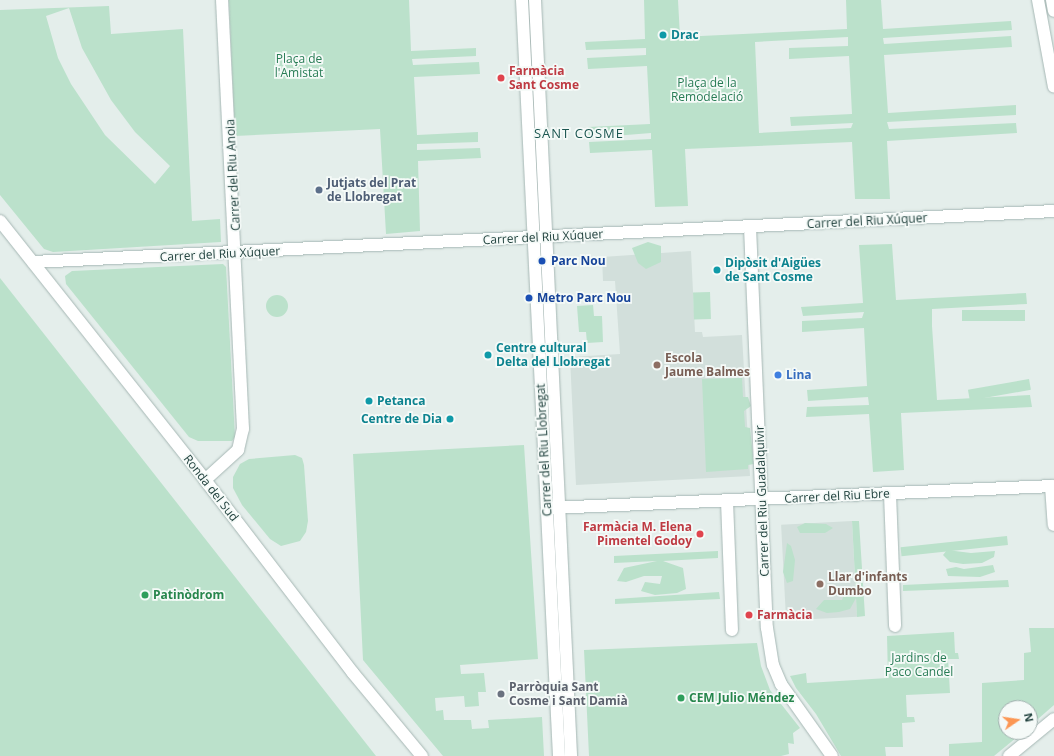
<!DOCTYPE html>
<html>
<head>
<meta charset="utf-8">
<style>
	body { margin:0 }
	#map { position:relative; width:1054px; height:756px; overflow:hidden; background:#e4eeeb; font-family:"Open Sans",sans-serif }
	div>[style] { position:absolute }
	[style*='--x'] { left:calc(var(--x)*1px); top:calc(var(--y)*1px); width:calc(var(--w)*1px); rotate:calc(var(--a)*1deg) }
	.built>* { inset:0; background:#d2dfdb; transform-origin:0 0 }
	.green>* { inset:0; background:#bbe1cb; transform-origin:0 0 }
	.round { border-radius:50% }
	.roads { filter:drop-shadow(0 0 1px #a6b7b4) drop-shadow(0 0 1px #a6b7b4) }
	.street>* { height:12px; margin:-6px; padding:0 6px; transform-origin:6px; border-radius:6px; background:#fff }
	.secondary>* { height:12px; margin:-6px; padding:0 6px; transform-origin:6px; border-radius:6px; background:#fff }
	.dots>* { width:11px; height:11px; translate:-50% -50%; box-sizing:border-box; border:2px solid #f5faf8; border-radius:50% }
	span { translate:-50% -50%; white-space:nowrap; text-align:center; line-height:1.15; -webkit-text-stroke:3.5px #f5faf8; paint-order:stroke }
	.culture-label { font-size:12px; color:#0d838f; font-weight:700 }
	.left { translate:0 -50%; text-align:left }
	.right { translate:-100% -50%; text-align:right }
	.park-label { font-size:12px; color:#287c55 }
	.health-label { font-size:12px; color:#be3a42; font-weight:700 }
	.street-label { font-size:12px; color:#21423e }
	.service-label { font-size:12px; color:#4e5e75; font-weight:700 }
	.transit-label { font-size:12px; color:#164399; font-weight:700 }
	.education-label { font-size:12px; color:#785e54; font-weight:700 }
	.shop-label { font-size:12px; color:#366cbe; font-weight:700 }
	.leisure-label { font-size:12px; color:#27864d; font-weight:700 }
	.worship-label { font-size:12px; color:#5b616d; font-weight:700 }
	.neighbourhood-label { font-size:13px; color:#1b5650; letter-spacing:1px }
	.north { position:absolute; left:998px; top:700px; width:40px; height:40px; box-sizing:border-box; background:#f5faf8; border:1px solid #a0b0ae; border-radius:50%; rotate:77deg; font-size:11px; font-weight:700; line-height:16px; text-align:center; color:#21423e }
	.north::after { content:''; display:block; margin:auto; width:14px; height:18px; background:#fc9754; clip-path:polygon(50% 0,100% 100%,50% 72%,0 100%) }
</style>
</head>
<body>
<div id="map">
	<div class="built">
		<i style="clip-path:polygon(691px 251px,695px 332px,702px 332px,703px 337px,742px 335px,750px 476px,576px 485px,570px 357px,620px 354px,615px 281px,603px 281px,602px 257px)"></i>
		<i style="left:852px;top:521px;width:96px;height:71px;rotate:87deg"></i>
	</div>
	<div class="green">
		<i style="clip-path:polygon(229px 0,409px 0,411px 51px,476px 48px,476px 56px,412px 59px,413px 65px,479px 62px,480px 74px,414px 77px,417px 135px,478px 132px,478px 142px,417px 144px,417px 150px,480px 148px,481px 158px,418px 161px,420px 231px,386px 234px,380px 129px,235px 136px)"></i>
		<i style="clip-path:polygon(evenodd,644px 0,678px 0,680px 37px,847px 29px,846px 0,881px 0,883px 29px,1011px 21px,1012px 30px,883px 38px,884px 44px,1011px 36px,1012px 47px,884px 55px,888px 113px,1016px 105px,1016px 115px,887px 122px,889px 129px,1016px 123px,1017px 133px,887px 141px,890px 199px,855px 199px,852px 142px,685px 149px,688px 206px,655px 207px,652px 150px,590px 153px,589px 142px,651px 139px,651px 133px,589px 138px,588px 127px,650px 124px,647px 66px,588px 69px,587px 58px,646px 55px,646px 48px,586px 50px,585px 42px,645px 39px,644px 0,848px 37px,848px 46px,789px 48px,789px 59px,849px 56px,852px 114px,790px 117px,791px 126px,853px 123px,851px 128px,759px 133px,755px 42px,848px 37px)"></i>
		<i style="clip-path:polygon(evenodd,109px 6px,111px 34px,183px 29px,192px 221px,220px 219px,221px 242px,53px 252px,44px 249px,0 195px,0 10px,109px 6px,69px 8px,82px 48px,111px 100px,135px 132px,170px 166px,155px 184px,105px 135px,71px 84px,58px 58px,46px 16px,69px 8px)"></i>
		<i style="clip-path:polygon(648px 242px,661px 246px,661px 262px,646px 269px,638px 263px,632px 248px)"></i>
		<i style="clip-path:polygon(892px 244px,896px 300px,1026px 293px,1027px 304px,932px 309px,932px 326px,937px 400px,1030px 395px,1032px 407px,901px 413px,904px 470px,873px 472px,869px 414px,806px 417px,807px 407px,869px 405px,868px 397px,808px 401px,807px 390px,867px 386px,864px 328px,802px 332px,802px 321px,862px 318px,864px 312px,803px 316px,801px 307px,863px 303px,859px 245px)"></i>
		<i style="clip-path:polygon(223px 264px,226px 267px,235px 437px,232px 441px,198px 441px,189px 437px,66px 284px,65px 276px,72px 271px)"></i>
		<i style="clip-path:polygon(0 278px,376px 756px,0 756px)"></i>
		<i style="left:710px;top:292px;width:27px;height:17px;rotate:88deg"></i>
		<i class="round" style="left:266px;top:295px;width:22px;height:22px"></i>
		<i style="clip-path:polygon(593px 305px,594px 316px,602px 316px,603px 342px,587px 343px,586px 332px,579px 332px,577px 306px)"></i>
		<i style="left:1025px;top:310px;width:11px;height:63px;rotate:90deg"></i>
		<i style="clip-path:polygon(742px 378px,743px 397px,748px 397px,751px 406px,744px 411px,745px 427px,750px 428px,754px 464px,748px 465px,748px 469px,706px 472px,702px 379px)"></i>
		<i style="left:1029px;top:379px;width:11px;height:62px;rotate:80deg"></i>
		<i style="clip-path:polygon(524px 445px,538px 659px,460px 665px,461px 674px,484px 673px,486px 692px,478px 692px,479px 706px,465px 707px,464px 696px,435px 698px,436px 711px,443px 710px,444px 720px,471px 720px,472px 729px,489px 728px,488px 720px,542px 717px,544px 756px,443px 756px,363px 660px,353px 454px)"></i>
		<i style="clip-path:polygon(295px 455px,302px 458px,304px 465px,308px 521px,306px 532px,300px 541px,281px 546px,270px 539px,242px 505px,233px 488px,233px 477px,240px 464px,249px 459px)"></i>
		<i style="clip-path:polygon(852px 521px,859px 521px,865px 616px,857px 617px,856px 598px,850px 609px,839px 612px,827px 613px,816px 609px,824px 600px,842px 600px,847px 587px,856px 596px)"></i>
		<i style="clip-path:polygon(805px 523px,826px 524px,833px 528px,825px 533px,800px 533px,797px 527px)"></i>
		<i style="left:1007px;top:536px;width:9px;height:107px;rotate:84deg"></i>
		<i style="clip-path:polygon(787px 543px,791px 546px,795px 560px,793px 581px,787px 583px,783px 572px)"></i>
		<i style="clip-path:polygon(947px 550px,971px 553px,995px 551px,994px 557px,982px 563px,963px 564px,950px 562px,943px 555px)"></i>
		<i style="clip-path:polygon(718px 551px,718px 558px,663px 561px,683px 568px,686px 589px,677px 593px,655px 595px,641px 591px,645px 582px,660px 584px,662px 576px,644px 576px,626px 582px,617px 581px,624px 568px,657px 561px,614px 563px,614px 556px)"></i>
		<i style="clip-path:polygon(993px 565px,995px 572px,980px 577px,948px 576px,946px 569px,956px 567px,964px 569px)"></i>
		<i style="clip-path:polygon(1008px 580px,1009px 587px,903px 591px,903px 585px)"></i>
		<i style="clip-path:polygon(719px 592px,720px 599px,615px 604px,615px 599px)"></i>
		<i style="clip-path:polygon(1029px 628px,1054px 628px,1054px 705px,1030px 726px,1030px 708px,1006px 708px,1006px 732px,1023px 732px,994px 756px,949px 756px,949px 744px,982px 742px,982px 683px,1024px 680px,1024px 653px,1031px 652px)"></i>
		<i style="clip-path:polygon(954px 632px,955px 653px,958px 653px,959px 659px,948px 659px,950px 693px,906px 695px,907px 717px,914px 717px,915px 722px,902px 723px,903px 747px,885px 747px,886px 756px,841px 756px,816px 714px,796px 688px,790px 676px,806px 673px,807px 683px,888px 678px,887px 636px)"></i>
		<i style="clip-path:polygon(757px 643px,761px 666px,770px 690px,800px 728px,793px 733px,794px 744px,788px 743px,789px 754px,781px 756px,589px 756px,584px 650px)"></i>
	</div>
	<div class="roads">
		<div class="street">
			<i style="--x:0;--y:221;--w:330;--a:51.6"></i>
			<i style="--x:205;--y:480;--w:243;--a:52.5"></i>
			<i style="--x:353;--y:673;--w:108;--a:50.3"></i>
			<i style="--x:750;--y:227;--w:401;--a:87.6"></i>
			<i style="--x:767;--y:628;--w:37;--a:81"></i>
			<i style="--x:773;--y:665;--w:21;--a:67"></i>
			<i style="--x:781;--y:684;--w:88;--a:54.7"></i>
			<i style="--x:33;--y:262;--w:1022;--a:-2.86"></i>
			<i style="--x:205;--y:480;--w:45;--a:-42.3"></i>
			<i style="--x:238;--y:450;--w:22;--a:-77"></i>
			<i style="--x:243;--y:429;--w:430;--a:-92.8"></i>
			<i style="--x:1051;--y:486;--w:39;--a:86"></i>
			<i style="--x:890;--y:494;--w:132;--a:87.8"></i>
			<i style="--x:727;--y:501;--w:129;--a:87.8"></i>
			<i style="--x:550;--y:508;--w:504;--a:-2.5"></i>
		</div>
		<div class="secondary">
			<i style="--x:522;--y:0;--w:757;--a:87.2"></i>
			<i style="--x:535;--y:0;--w:757;--a:87.27"></i>
			<i style="--x:1038;--y:0;--w:88;--a:79.6"></i>
			<i style="--x:1052;--y:0;--w:11;--a:80"></i>
			<i style="--x:1009;--y:756;--w:58;--a:-39.4"></i>
		</div>
	</div>
	<div class="dots">
		<i style="left:663px;top:35px;background:#0f9aa8"></i>
		<i style="left:501px;top:78px;background:#e0444e"></i>
		<i style="left:319px;top:190px;background:#5c6f8a"></i>
		<i style="left:542px;top:261px;background:#1a4fb4"></i>
		<i style="left:717px;top:270px;background:#0f9aa8"></i>
		<i style="left:529px;top:298px;background:#1a4fb4"></i>
		<i style="left:488px;top:355px;background:#0f9aa8"></i>
		<i style="left:657px;top:365px;background:#8d6e63"></i>
		<i style="left:778px;top:375px;background:#3f7fe0"></i>
		<i style="left:369px;top:401px;background:#0f9aa8"></i>
		<i style="left:450px;top:419px;background:#0f9aa8"></i>
		<i style="left:700px;top:534px;background:#e0444e"></i>
		<i style="left:820px;top:584px;background:#8d6e63"></i>
		<i style="left:145px;top:595px;background:#2e9e5b"></i>
		<i style="left:749px;top:615px;background:#e0444e"></i>
		<i style="left:501px;top:694px;background:#6b7280"></i>
		<i style="left:681px;top:698px;background:#2e9e5b"></i>
	</div>
	<div class="culture-label">
		<span class="left" style="left:671px;top:35px">Drac</span>
		<span class="left" style="left:725px;top:270px">Dipòsit d'Aigües<br>de Sant Cosme</span>
		<span class="left" style="left:496px;top:355px">Centre cultural<br>Delta del Llobregat</span>
		<span class="left" style="left:377px;top:401px">Petanca</span>
		<span class="right" style="left:442px;top:419px">Centre de Dia</span>
	</div>
	<div class="park-label">
		<span style="left:299px;top:66px">Plaça de<br>l'Amistat</span>
		<span style="left:707px;top:90px">Plaça de la<br>Remodelació</span>
		<span style="left:919px;top:665px">Jardins de<br>Paco Candel</span>
	</div>
	<div class="health-label">
		<span class="left" style="left:509px;top:78px">Farmàcia<br>Sant Cosme</span>
		<span class="right" style="left:692px;top:534px">Farmàcia M. Elena<br>Pimentel Godoy</span>
		<span class="left" style="left:757px;top:615px">Farmàcia</span>
	</div>
	<div class="street-label">
		<span style="left:233px;top:175px;rotate:-93deg">Carrer del Riu Anoia</span>
		<span style="left:867px;top:221px;rotate:-3deg">Carrer del Riu Xúquer</span>
		<span style="left:543px;top:237px;rotate:-3deg">Carrer del Riu Xúquer</span>
		<span style="left:220px;top:254px;rotate:-3deg">Carrer del Riu Xúquer</span>
		<span style="left:544px;top:450px;rotate:-93deg">Carrer del Riu Llobregat</span>
		<span style="left:211px;top:488px;rotate:52deg">Ronda del Sud</span>
		<span style="left:837px;top:496px;rotate:-3deg">Carrer del Riu Ebre</span>
		<span style="left:762px;top:501px;rotate:-92deg">Carrer del Riu Guadalquivir</span>
	</div>
	<div class="service-label">
		<span class="left" style="left:327px;top:190px">Jutjats del Prat<br>de Llobregat</span>
	</div>
	<div class="transit-label">
		<span class="left" style="left:551px;top:261px">Parc Nou</span>
		<span class="left" style="left:537px;top:298px">Metro Parc Nou</span>
	</div>
	<div class="education-label">
		<span class="left" style="left:665px;top:365px">Escola<br>Jaume Balmes</span>
		<span class="left" style="left:828px;top:584px">Llar d'infants<br>Dumbo</span>
	</div>
	<div class="shop-label">
		<span class="left" style="left:786px;top:375px">Lina</span>
	</div>
	<div class="leisure-label">
		<span class="left" style="left:153px;top:595px">Patinòdrom</span>
		<span class="left" style="left:689px;top:698px">CEM Julio Méndez</span>
	</div>
	<div class="worship-label">
		<span class="left" style="left:509px;top:694px">Parròquia Sant<br>Cosme i Sant Damià</span>
	</div>
	<div class="neighbourhood-label">
		<span style="left:579px;top:133px">SANT COSME</span>
	</div>
	<div class="north">N</div>
</div>
</body>
</html>
